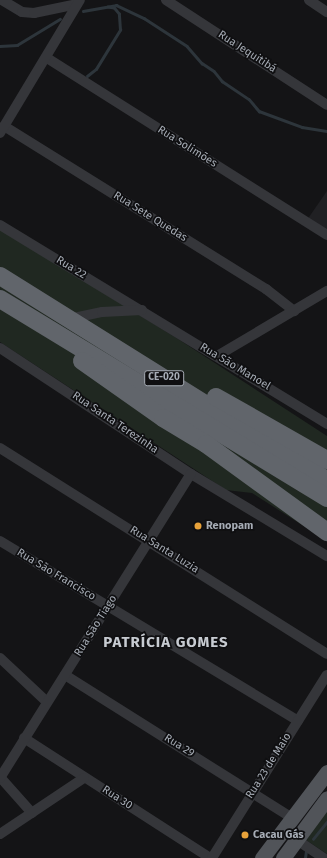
<!DOCTYPE html>
<html>
<head>
<meta charset="utf-8">
<style>
	body { margin:0 }
	#map { position:relative; width:327px; height:858px; overflow:hidden; background:#141416; font-family:"Fira Sans",sans-serif }
	div>[style] { position:absolute }
	[style*='--x'] { left:calc(var(--x)*1px); top:calc(var(--y)*1px); width:calc(var(--w)*1px); rotate:calc(var(--a)*1deg) }
	.built>* { inset:0; background:#202023 }
	.green>* { inset:0; background:#202821 }
	.stream>* { height:2.5px; margin:-1.25px; padding:0 1.25px; transform-origin:1.25px; border-radius:1.25px; background:#2d353b }
	.street>* { height:10px; margin:-5px; padding:0 5px; transform-origin:5px; border-radius:5px; background:#35363a }
	.primary>* { height:15px; margin:-7.5px; padding:0 7.5px; transform-origin:7.5px; border-radius:7.5px; background:#515459 }
	.highway>* { height:18px; margin:-9px; padding:0 9px; transform-origin:9px; border-radius:9px; background:#61656b }
	.dots>* { width:11px; height:11px; translate:-50% -50%; box-sizing:border-box; border:2px solid #0f0f11; border-radius:50% }
	span { translate:-50% -50%; white-space:nowrap; text-align:center; line-height:1.15; -webkit-text-stroke:3.5px #0f0f11; paint-order:stroke }
	.shield-label span { padding:1px 3px; background:#0f0f11; border:1px solid; border-radius:3px; -webkit-text-stroke-width:0 }
	.shield-label { font-size:10px; color:#a6acb5; font-weight:700 }
	.street-label { font-size:11px; color:#a6acb5 }
	.poi-label { font-size:11px; color:#a6acb5; font-weight:700 }
	.left { translate:0 -50%; text-align:left }
	.district-label { font-size:15px; color:#c7cbd1; font-weight:700; letter-spacing:1px }
</style>
</head>
<body>
<div id="map">
	<div class="built">
		<i style="clip-path:polygon(327px 191px,327px 232px,307px 220px)"></i>
	</div>
	<div class="green">
		<i style="clip-path:polygon(0 229px,178px 339px,327px 436px,327px 541px,252px 493px,226px 490px,0 342px)"></i>
		<i style="clip-path:polygon(327px 809px,327px 854px,306px 840px)"></i>
	</div>
	<div class="stream">
		<i style="--x:83;--y:11;--w:34;--a:-10"></i>
		<i style="--x:116;--y:5;--w:31;--a:25"></i>
		<i style="--x:144;--y:18;--w:51;--a:33.1"></i>
		<i style="--x:187;--y:46;--w:23;--a:49"></i>
		<i style="--x:202;--y:63;--w:14;--a:34"></i>
		<i style="--x:214;--y:71;--w:13;--a:51"></i>
		<i style="--x:222;--y:81;--w:32;--a:34"></i>
		<i style="--x:249;--y:99;--w:16;--a:50"></i>
		<i style="--x:259;--y:111;--w:46;--a:20.4"></i>
		<i style="--x:302;--y:127;--w:25;--a:9"></i>
		<i style="--x:0;--y:46;--w:17;--a:-3"></i>
		<i style="--x:17;--y:45;--w:50;--a:-31.2"></i>
		<i style="--x:87;--y:76;--w:11;--a:-38"></i>
		<i style="--x:96;--y:69;--w:46;--a:-58.4"></i>
		<i style="--x:120;--y:30;--w:16;--a:-94"></i>
		<i style="--x:119;--y:14;--w:8;--a:-130"></i>
		<i style="--x:114;--y:8;--w:6;--a:-171"></i>
		<i style="--x:313;--y:839;--w:22;--a:-51"></i>
		<i style="--x:305;--y:858;--w:7;--a:-82"></i>
	</div>
	<div class="street">
		<i style="--x:2;--y:0;--w:23;--a:31"></i>
		<i style="--x:22;--y:12;--w:12;--a:5"></i>
		<i style="--x:34;--y:13;--w:44;--a:-11.8"></i>
		<i style="--x:166;--y:0;--w:192;--a:33.1"></i>
		<i style="--x:309;--y:0;--w:22;--a:34"></i>
		<i style="--x:47;--y:58;--w:331;--a:32.3"></i>
		<i style="--x:4;--y:126;--w:309;--a:31.9"></i>
		<i style="--x:266;--y:289;--w:36;--a:38"></i>
		<i style="--x:0;--y:133;--w:155;--a:-59"></i>
		<i style="--x:0;--y:225;--w:383;--a:31.3"></i>
		<i style="--x:69;--y:319;--w:34;--a:-12"></i>
		<i style="--x:102;--y:312;--w:40;--a:-2.9"></i>
		<i style="--x:0;--y:348;--w:229;--a:33.4"></i>
		<i style="--x:191;--y:474;--w:159;--a:31.1"></i>
		<i style="--x:217;--y:356;--w:128;--a:-30.6"></i>
		<i style="--x:0;--y:448;--w:386;--a:32.2"></i>
		<i style="--x:0;--y:541;--w:348;--a:31.1"></i>
		<i style="--x:0;--y:658;--w:64;--a:43.1"></i>
		<i style="--x:65;--y:675;--w:268;--a:32.2"></i>
		<i style="--x:24;--y:738;--w:221;--a:32.8"></i>
		<i style="--x:0;--y:777;--w:48;--a:48.4"></i>
		<i style="--x:0;--y:778;--w:359;--a:-57.9"></i>
		<i style="--x:0;--y:834;--w:101;--a:-33.7"></i>
		<i style="--x:297;--y:840;--w:32;--a:34"></i>
		<i style="--x:212;--y:858;--w:216;--a:-57.9"></i>
	</div>
	<div class="primary">
		<i style="--x:262;--y:858;--w:108;--a:-52.9"></i>
		<i style="--x:283;--y:858;--w:74;--a:-53.7"></i>
	</div>
	<div class="highway">
		<i style="--x:0;--y:276;--w:385;--a:32"></i>
		<i style="--x:0;--y:299;--w:383;--a:31.3"></i>
		<i style="--x:82;--y:361;--w:99;--a:35.1"></i>
		<i style="--x:163;--y:418;--w:50;--a:31.2"></i>
		<i style="--x:206;--y:444;--w:150;--a:36"></i>
		<i style="--x:216;--y:397;--w:128;--a:29.6"></i>
	</div>
	<div class="dots">
		<i style="left:198px;top:526px;background:#e8a23a"></i>
		<i style="left:245px;top:835px;background:#e8a23a"></i>
	</div>
	<div class="shield-label">
		<span style="left:164px;top:378px">CE-020</span>
	</div>
	<div class="street-label">
		<span style="left:247px;top:52px;rotate:33deg">Rua Jequitibá</span>
		<span style="left:187px;top:147px;rotate:32deg">Rua Solimões</span>
		<span style="left:150px;top:217px;rotate:32deg">Rua Sete Quedas</span>
		<span style="left:71px;top:268px;rotate:31deg">Rua 22</span>
		<span style="left:235px;top:367px;rotate:31deg">Rua São Manoel</span>
		<span style="left:115px;top:423px;rotate:34deg">Rua Santa Terezinha</span>
		<span style="left:164px;top:550px;rotate:32deg">Rua Santa Luzia</span>
		<span style="left:56px;top:575px;rotate:31deg">Rua São Francisco</span>
		<span style="left:96px;top:626px;rotate:-58deg">Rua São Tiago</span>
		<span style="left:179px;top:746px;rotate:32deg">Rua 29</span>
		<span style="left:269px;top:766px;rotate:-58deg">Rua 23 de Maio</span>
		<span style="left:117px;top:798px;rotate:33deg">Rua 30</span>
	</div>
	<div class="poi-label">
		<span class="left" style="left:206px;top:526px">Renopam</span>
		<span class="left" style="left:253px;top:835px">Cacau Gás</span>
	</div>
	<div class="district-label">
		<span style="left:166px;top:643px">PATRÍCIA GOMES</span>
	</div>
</div>
</body>
</html>
